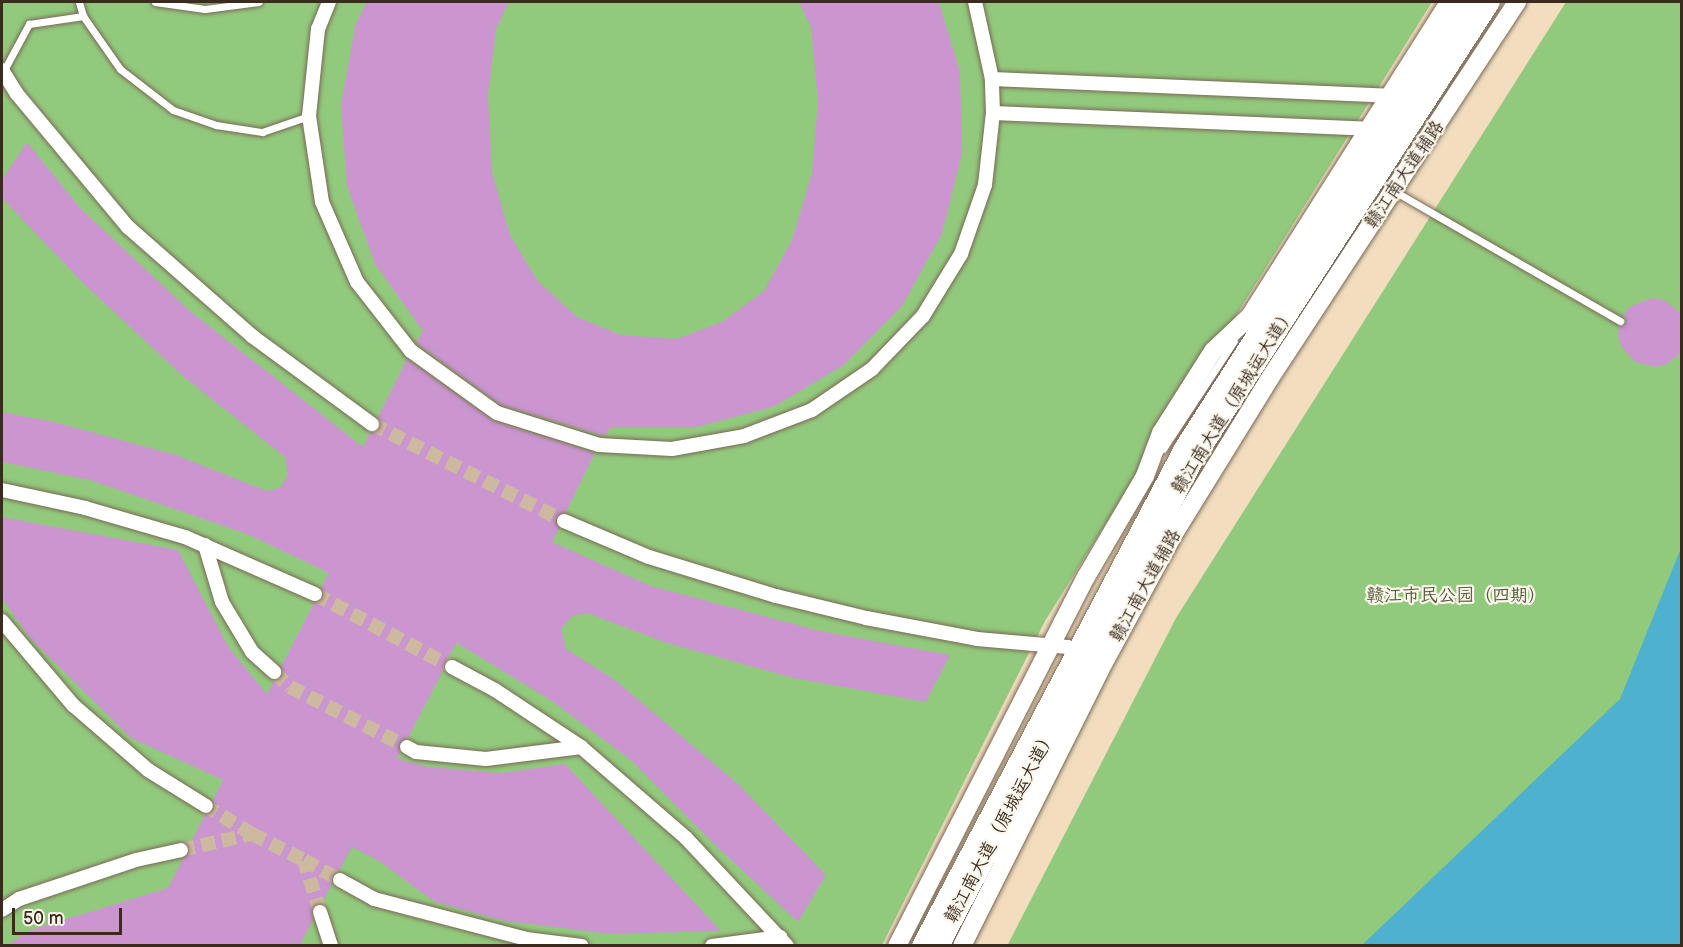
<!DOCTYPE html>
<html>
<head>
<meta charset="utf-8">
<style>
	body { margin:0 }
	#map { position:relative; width:1683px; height:947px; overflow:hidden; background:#f2ddbf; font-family:"Balsamiq Sans","LXGW WenKai TC",sans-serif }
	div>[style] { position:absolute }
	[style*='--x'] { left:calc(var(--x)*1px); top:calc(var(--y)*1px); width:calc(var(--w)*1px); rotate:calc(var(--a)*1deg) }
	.green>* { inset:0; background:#92ca7d }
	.water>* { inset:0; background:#4eb1cd }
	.building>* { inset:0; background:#cb96d0 }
	.minor-tunnel>* { height:14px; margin-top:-7px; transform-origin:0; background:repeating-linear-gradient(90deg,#cdb99f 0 14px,transparent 0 21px) }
	.roads { filter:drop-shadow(0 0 2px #7b6956) drop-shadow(0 0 2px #7b6956) }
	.service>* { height:7px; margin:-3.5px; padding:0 3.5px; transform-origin:3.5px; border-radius:3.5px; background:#fff }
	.minor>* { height:14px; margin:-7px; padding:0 7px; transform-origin:7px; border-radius:7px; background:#fff }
	.tertiary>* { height:18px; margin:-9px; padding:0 9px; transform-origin:9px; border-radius:9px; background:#fff }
	.secondary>* { height:20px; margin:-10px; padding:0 10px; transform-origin:10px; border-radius:10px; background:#fff }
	span { translate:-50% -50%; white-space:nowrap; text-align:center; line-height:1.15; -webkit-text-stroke:4.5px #fbf7ec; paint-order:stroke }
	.street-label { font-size:18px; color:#3b2a1e }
	.park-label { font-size:18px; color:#555a3a }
	.frame { position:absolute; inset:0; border:3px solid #3b2a1e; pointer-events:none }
	.scale { position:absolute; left:12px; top:908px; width:110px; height:27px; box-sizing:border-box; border:3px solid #3b2a1e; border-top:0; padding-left:8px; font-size:18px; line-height:21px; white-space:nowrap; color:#3b2a1e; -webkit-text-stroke:4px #fbf7ec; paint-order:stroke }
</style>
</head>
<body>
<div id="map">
	<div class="green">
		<i style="clip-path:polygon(2px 2px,1432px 2px,1045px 621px,882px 945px,2px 946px)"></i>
		<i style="clip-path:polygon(1566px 2px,1681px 2px,1681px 672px,1474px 945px,1007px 946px,1176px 618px)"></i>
	</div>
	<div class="water">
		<i style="clip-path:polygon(1681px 548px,1681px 945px,1362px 945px,1620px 699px)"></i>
	</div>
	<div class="building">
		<i style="clip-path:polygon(367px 2px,509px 2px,496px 29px,488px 95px,492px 172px,510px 235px,537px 280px,577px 317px,621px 335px,676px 339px,722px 322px,764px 291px,792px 240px,812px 173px,818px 101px,811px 27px,799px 2px,939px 2px,960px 72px,962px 154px,942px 234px,902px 306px,844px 365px,773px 407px,693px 428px,610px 428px,605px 436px,501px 405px,416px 343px,423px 331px,375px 264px,347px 186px,341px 104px,356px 23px)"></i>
		<i style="clip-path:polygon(27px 142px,80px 208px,190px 311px,363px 447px,370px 433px,380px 429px,378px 417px,407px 359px,494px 421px,595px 453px,566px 512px,556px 517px,559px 528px,552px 542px,651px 586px,820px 631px,950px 655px,926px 702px,794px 678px,667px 643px,587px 613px,572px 616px,561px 629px,566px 649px,615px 680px,738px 784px,826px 875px,798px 922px,717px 847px,632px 761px,552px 701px,457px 643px,444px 663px,444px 669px,408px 738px,399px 743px,400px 753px,397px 759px,429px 767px,501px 773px,565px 764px,721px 931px,611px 934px,505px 921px,435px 902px,379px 861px,352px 847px,339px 871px,332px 876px,332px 884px,322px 903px,313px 906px,313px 920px,300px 945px,8px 945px,28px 931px,168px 888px,183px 859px,189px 853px,189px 846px,205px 815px,214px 810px,213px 800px,223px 780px,131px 738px,30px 638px,2px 598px,2px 517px,178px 550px,229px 648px,267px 694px,274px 681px,283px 674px,281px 667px,314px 603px,323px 598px,321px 588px,329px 573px,247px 534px,90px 480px,2px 462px,2px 412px,54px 422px,176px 455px,267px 491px,280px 488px,288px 475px,285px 457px,184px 377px,85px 285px,2px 198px,2px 180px)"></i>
		<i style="clip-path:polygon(1652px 298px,1664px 300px,1682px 314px,1682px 352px,1667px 364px,1656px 367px,1635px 362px,1621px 346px,1618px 335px,1619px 326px,1626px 322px,1624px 314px,1631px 306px)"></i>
	</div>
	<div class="minor-tunnel">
		<i style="--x:372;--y:424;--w:215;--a:26.8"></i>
		<i style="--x:315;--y:594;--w:155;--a:28.1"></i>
		<i style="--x:274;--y:672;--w:22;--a:43"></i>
		<i style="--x:290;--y:687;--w:131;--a:27.1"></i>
		<i style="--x:252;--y:834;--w:58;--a:26.6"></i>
		<i style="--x:181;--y:850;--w:73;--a:-12.7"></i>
		<i style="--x:252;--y:834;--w:54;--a:-148.7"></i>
		<i style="--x:320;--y:912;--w:54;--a:-107.1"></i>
		<i style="--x:304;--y:860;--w:41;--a:29.1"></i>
	</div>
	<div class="roads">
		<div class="service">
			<i style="--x:79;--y:2;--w:15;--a:74"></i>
			<i style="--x:155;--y:2;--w:50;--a:8"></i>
			<i style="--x:205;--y:9;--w:54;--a:-7.4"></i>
			<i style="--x:3;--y:72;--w:55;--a:-61.6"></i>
			<i style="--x:29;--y:24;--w:55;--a:-8.4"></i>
			<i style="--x:83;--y:16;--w:65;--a:55.1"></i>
			<i style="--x:120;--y:69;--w:67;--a:37.7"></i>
			<i style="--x:173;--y:110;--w:46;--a:19.2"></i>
			<i style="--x:216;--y:125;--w:47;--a:8.7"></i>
			<i style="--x:262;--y:132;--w:50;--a:-18.8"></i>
			<i style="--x:1394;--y:191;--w:261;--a:29.9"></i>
			<i style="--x:1163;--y:449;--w:129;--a:-56.7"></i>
		</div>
		<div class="minor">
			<i style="--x:329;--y:2;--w:29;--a:112"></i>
			<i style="--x:318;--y:29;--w:87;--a:95.9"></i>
			<i style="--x:309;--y:116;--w:87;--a:81.4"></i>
			<i style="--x:322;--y:202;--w:87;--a:66.4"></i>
			<i style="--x:357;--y:282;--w:88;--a:52"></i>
			<i style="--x:411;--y:351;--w:106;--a:35.8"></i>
			<i style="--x:497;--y:413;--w:107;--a:17.4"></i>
			<i style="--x:599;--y:445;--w:73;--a:3.1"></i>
			<i style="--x:672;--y:449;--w:73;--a:-10.2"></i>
			<i style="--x:744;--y:436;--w:73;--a:-20.9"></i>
			<i style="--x:812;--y:410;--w:73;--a:-34.3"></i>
			<i style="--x:872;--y:369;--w:74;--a:-46.1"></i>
			<i style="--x:923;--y:316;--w:73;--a:-58.5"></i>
			<i style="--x:961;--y:254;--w:73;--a:-70.8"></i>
			<i style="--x:985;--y:185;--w:72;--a:-83.7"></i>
			<i style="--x:993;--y:113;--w:34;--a:-92"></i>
			<i style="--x:992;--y:79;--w:79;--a:-102.4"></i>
			<i style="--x:2;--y:70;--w:28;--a:58"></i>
			<i style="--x:17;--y:94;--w:173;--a:50.2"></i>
			<i style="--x:128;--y:227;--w:165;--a:41.3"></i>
			<i style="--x:252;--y:336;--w:149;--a:36.3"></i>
			<i style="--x:992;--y:79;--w:404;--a:2.4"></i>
			<i style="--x:993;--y:113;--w:382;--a:2.4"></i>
			<i style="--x:2;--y:490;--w:85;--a:12.2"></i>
			<i style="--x:85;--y:508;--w:104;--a:16.2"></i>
			<i style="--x:185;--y:537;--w:142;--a:23.7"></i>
			<i style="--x:564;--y:521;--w:92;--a:23"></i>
			<i style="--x:649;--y:557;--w:133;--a:17.1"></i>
			<i style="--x:776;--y:596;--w:93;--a:13.7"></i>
			<i style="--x:866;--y:618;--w:113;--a:10.7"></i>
			<i style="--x:977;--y:639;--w:91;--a:5"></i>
			<i style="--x:1068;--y:647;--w:19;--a:21"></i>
			<i style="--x:205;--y:545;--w:59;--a:73.4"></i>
			<i style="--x:222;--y:602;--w:58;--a:59"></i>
			<i style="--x:252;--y:652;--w:30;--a:42"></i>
			<i style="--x:2;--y:621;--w:110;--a:49.8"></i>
			<i style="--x:73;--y:705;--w:99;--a:40.9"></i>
			<i style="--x:148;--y:770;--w:68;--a:31.8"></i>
			<i style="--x:452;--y:667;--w:49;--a:28.1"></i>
			<i style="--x:495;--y:690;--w:103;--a:33.5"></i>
			<i style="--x:581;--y:747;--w:139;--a:40.9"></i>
			<i style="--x:686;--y:838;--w:148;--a:46.9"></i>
			<i style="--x:407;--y:747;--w:10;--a:29"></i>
			<i style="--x:416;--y:752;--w:70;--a:5.7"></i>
			<i style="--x:486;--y:759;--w:96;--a:-7.2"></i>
			<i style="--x:340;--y:880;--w:39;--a:29"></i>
			<i style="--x:374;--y:899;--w:157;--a:14.7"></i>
			<i style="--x:526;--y:939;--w:56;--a:7.1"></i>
			<i style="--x:2;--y:910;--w:20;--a:-33"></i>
			<i style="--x:19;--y:899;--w:123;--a:-18.4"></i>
			<i style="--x:136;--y:860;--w:46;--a:-12.5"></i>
			<i style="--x:320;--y:912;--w:36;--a:72"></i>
			<i style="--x:712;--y:946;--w:69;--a:-7.5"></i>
		</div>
		<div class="tertiary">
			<i style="--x:897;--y:946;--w:415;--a:-62.9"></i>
			<i style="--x:1086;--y:577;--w:117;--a:-59.7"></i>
			<i style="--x:1145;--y:476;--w:46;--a:-69.6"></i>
			<i style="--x:1161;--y:433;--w:97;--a:-57.6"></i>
			<i style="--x:1213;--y:351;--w:51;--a:-43.4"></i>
			<i style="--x:1250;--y:316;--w:372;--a:-57.6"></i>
			<i style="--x:962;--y:946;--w:309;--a:-63.4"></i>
			<i style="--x:1100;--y:670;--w:157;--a:-61.5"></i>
			<i style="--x:1175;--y:532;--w:181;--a:-58.3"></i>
			<i style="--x:1270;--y:378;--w:450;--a:-56.7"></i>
		</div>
		<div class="secondary">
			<i style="--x:922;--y:946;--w:564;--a:-62.21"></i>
			<i style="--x:1185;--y:447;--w:528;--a:-57.36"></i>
			<i style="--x:939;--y:946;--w:550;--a:-62.36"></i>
			<i style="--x:1194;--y:459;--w:544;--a:-57.07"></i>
		</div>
	</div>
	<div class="street-label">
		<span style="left:1405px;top:175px;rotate:-56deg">赣江南大道辅路</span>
		<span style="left:1234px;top:401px;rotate:-58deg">赣江南大道（原城运大道）</span>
		<span style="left:1146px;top:586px;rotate:-61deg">赣江南大道辅路</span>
		<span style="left:1001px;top:827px;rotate:-62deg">赣江南大道（原城运大道）</span>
	</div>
	<div class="park-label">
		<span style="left:1456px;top:596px">赣江市民公园（四期）</span>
	</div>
	<div class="frame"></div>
	<div class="scale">50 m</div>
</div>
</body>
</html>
